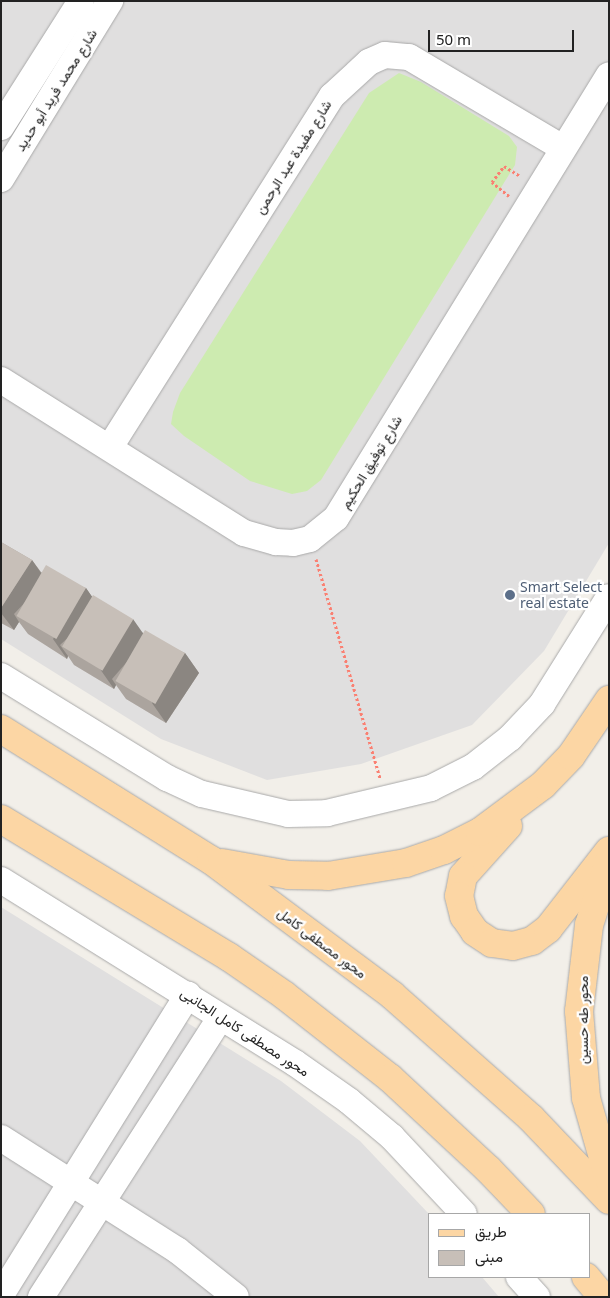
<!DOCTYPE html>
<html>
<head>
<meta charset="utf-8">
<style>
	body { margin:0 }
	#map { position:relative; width:610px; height:1298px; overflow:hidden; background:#f2efe9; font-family:"Noto Sans",Vazirmatn,sans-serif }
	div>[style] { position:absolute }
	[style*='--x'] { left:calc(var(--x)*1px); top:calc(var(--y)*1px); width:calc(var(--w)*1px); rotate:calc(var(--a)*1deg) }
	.residential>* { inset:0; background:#e0dfdf }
	.grass>* { inset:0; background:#cdebb0 }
	.path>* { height:3px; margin-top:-1.5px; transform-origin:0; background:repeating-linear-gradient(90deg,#fa8072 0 2.5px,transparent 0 5px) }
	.roads { filter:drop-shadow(0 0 1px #a9a9a9) drop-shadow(0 0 1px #a9a9a9) }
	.minor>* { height:26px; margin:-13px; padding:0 13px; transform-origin:13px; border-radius:13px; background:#fff }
	.major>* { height:28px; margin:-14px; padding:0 14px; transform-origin:14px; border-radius:14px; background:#fcd6a4 }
	.wall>* { inset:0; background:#aba49e }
	.shaded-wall>* { inset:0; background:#8b8681 }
	.building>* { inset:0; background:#c7bfb8; transform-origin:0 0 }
	.dots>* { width:14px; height:14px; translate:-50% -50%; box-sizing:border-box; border:2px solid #fff; border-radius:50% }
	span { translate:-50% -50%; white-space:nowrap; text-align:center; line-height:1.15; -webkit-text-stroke:4.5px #fff; paint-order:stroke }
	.street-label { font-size:14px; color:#222 }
	.service-label { font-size:14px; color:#4e5e75 }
	.left { translate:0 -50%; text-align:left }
	.frame { position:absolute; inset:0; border:2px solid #222; pointer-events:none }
	.legend { position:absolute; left:428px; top:1213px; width:162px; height:65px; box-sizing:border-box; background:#fff; border:1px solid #a7a7a7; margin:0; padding:6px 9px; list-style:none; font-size:15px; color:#222 }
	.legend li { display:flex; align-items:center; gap:10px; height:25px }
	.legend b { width:25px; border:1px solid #a7a7a7 }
	.scale { position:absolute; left:428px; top:30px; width:146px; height:22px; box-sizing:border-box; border:2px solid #222; border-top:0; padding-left:6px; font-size:15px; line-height:18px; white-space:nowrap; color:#222; -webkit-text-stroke:4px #fff; paint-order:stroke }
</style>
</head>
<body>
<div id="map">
	<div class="residential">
		<i style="clip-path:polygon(1px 1px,609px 1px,609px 543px,544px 651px,472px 725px,361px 764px,267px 780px,161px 739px,1px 639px)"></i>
		<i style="clip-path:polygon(1px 907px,281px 1081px,360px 1141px,429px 1214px,429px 1277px,482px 1277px,499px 1297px,1px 1297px)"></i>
	</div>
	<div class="grass">
		<i style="clip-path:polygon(399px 73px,421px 82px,509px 136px,517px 147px,515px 165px,321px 480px,307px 491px,292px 494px,250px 481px,184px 436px,171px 424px,173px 412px,180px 393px,369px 93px)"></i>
	</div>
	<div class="path">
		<i style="--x:509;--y:196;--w:22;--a:-141"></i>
		<i style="--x:492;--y:182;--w:20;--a:-53"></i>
		<i style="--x:504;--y:166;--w:19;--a:32"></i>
		<i style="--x:316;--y:559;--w:228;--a:73.7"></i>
	</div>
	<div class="roads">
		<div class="minor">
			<i style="--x:1;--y:127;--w:149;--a:-57.6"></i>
			<i style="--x:1;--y:179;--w:209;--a:-58.5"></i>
			<i style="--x:1;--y:380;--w:287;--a:32.2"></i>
			<i style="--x:244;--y:533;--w:33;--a:16"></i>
			<i style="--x:276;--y:542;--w:17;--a:3"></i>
			<i style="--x:293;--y:543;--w:17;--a:-13"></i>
			<i style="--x:310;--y:539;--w:33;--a:-39"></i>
			<i style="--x:336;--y:518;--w:520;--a:-58.36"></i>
			<i style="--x:110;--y:447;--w:415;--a:-57.7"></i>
			<i style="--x:332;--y:96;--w:50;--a:-42.6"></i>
			<i style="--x:369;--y:62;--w:17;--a:-24"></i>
			<i style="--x:385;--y:55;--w:24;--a:5"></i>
			<i style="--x:409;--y:57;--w:179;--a:30.6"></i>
			<i style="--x:1;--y:676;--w:195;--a:31.6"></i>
			<i style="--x:167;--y:778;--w:38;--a:25"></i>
			<i style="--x:202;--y:794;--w:88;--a:13.1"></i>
			<i style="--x:288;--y:814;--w:39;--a:-1"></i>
			<i style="--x:327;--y:813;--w:107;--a:-13.5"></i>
			<i style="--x:431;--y:788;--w:47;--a:-26.6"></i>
			<i style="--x:473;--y:767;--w:47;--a:-38.1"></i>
			<i style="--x:510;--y:738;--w:47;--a:-46.7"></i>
			<i style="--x:542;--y:704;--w:126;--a:-57.9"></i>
			<i style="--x:1;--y:880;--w:346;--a:31.9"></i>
			<i style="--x:295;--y:1063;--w:66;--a:35.1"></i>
			<i style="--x:349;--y:1101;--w:56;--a:39.9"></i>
			<i style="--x:392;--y:1137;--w:105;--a:46.9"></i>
			<i style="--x:1;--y:1138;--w:209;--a:32.5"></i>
			<i style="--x:177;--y:1250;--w:75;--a:38.5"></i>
			<i style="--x:519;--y:1277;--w:27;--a:48"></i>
			<i style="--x:1;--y:1295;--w:354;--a:-58.1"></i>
			<i style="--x:41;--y:1297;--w:331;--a:-57.3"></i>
		</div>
		<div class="major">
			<i style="--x:1;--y:729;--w:248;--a:32"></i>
			<i style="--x:211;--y:860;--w:226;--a:36.7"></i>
			<i style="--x:392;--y:995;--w:186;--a:41.5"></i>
			<i style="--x:531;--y:1118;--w:113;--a:46.4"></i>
			<i style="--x:1;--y:819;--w:267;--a:31.2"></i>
			<i style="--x:229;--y:957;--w:67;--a:34.6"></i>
			<i style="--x:284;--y:995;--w:135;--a:38.1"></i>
			<i style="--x:390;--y:1078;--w:134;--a:42.9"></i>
			<i style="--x:488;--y:1169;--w:62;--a:46.3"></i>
			<i style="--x:508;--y:826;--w:67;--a:132"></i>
			<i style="--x:463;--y:876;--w:20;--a:101"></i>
			<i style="--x:459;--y:896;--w:21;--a:76"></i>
			<i style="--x:464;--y:916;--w:19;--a:55"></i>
			<i style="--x:475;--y:932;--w:20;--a:33"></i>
			<i style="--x:492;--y:943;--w:21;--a:8"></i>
			<i style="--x:513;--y:946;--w:20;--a:-15"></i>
			<i style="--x:532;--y:941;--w:20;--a:-37"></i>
			<i style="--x:548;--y:929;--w:99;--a:-52"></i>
			<i style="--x:609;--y:862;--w:66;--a:107.6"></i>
			<i style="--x:589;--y:925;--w:87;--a:96.6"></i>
			<i style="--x:579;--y:1011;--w:87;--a:85.4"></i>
			<i style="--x:586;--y:1098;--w:84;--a:74.1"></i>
			<i style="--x:222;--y:863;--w:68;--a:10.2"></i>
			<i style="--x:289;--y:875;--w:39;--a:1"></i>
			<i style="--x:328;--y:876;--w:79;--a:-9.5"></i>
			<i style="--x:406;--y:863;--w:40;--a:-18.9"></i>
			<i style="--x:444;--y:850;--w:40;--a:-26.6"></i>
			<i style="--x:480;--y:832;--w:79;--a:-36.7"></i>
			<i style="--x:543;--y:785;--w:40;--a:-46"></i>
			<i style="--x:571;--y:756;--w:68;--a:-55.8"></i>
			<i style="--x:586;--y:1277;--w:26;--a:50"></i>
		</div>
	</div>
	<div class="wall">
		<i style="clip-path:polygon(1px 542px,32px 560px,41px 572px,86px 588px,92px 597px,143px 633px,185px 653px,199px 673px,166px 723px,126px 699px,116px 685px,114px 689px,74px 665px,68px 656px,67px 659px,28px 634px,19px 622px,14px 630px,1px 623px)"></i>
	</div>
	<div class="shaded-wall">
		<i style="clip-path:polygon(32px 560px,46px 580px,14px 614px,19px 622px,14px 630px,1px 613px,1px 608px)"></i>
		<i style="clip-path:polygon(86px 588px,100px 608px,60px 645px,68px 656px,67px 659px,53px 639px)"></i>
		<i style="clip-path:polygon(133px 619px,147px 639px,112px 679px,116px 685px,114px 689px,100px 669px)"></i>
		<i style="clip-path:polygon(185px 653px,199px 673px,166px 723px,152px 703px)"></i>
	</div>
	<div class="building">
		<i style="clip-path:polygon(1px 542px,32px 560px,1px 608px)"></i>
		<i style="left:46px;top:565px;width:46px;height:59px;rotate:30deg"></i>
		<i style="left:93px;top:595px;width:47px;height:60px;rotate:31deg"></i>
		<i style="left:145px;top:630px;width:46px;height:59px;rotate:30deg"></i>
	</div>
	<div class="dots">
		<i style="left:510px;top:595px;background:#5c6f8a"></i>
	</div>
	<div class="street-label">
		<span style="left:56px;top:90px;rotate:-58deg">شارع محمد فريد أبو حديد</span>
		<span style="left:293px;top:157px;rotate:-58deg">شارع مفيدة عبد الرحمن</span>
		<span style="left:371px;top:462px;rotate:-59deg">شارع توفيق الحكيم</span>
		<span style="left:322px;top:943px;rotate:37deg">محور مصطفى كامل</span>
		<span style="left:583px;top:1020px;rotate:-90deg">محور طه حسين</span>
		<span style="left:245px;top:1032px;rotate:33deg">محور مصطفى كامل الجانبى</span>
	</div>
	<div class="service-label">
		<span class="left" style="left:520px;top:595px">Smart Select<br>real estate</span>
	</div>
	<div class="frame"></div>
	<ul class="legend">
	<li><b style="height:6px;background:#fcd6a4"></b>طريق</li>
	<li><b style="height:14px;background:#c7bfb8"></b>مبنى</li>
	</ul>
	<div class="scale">50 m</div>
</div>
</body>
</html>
